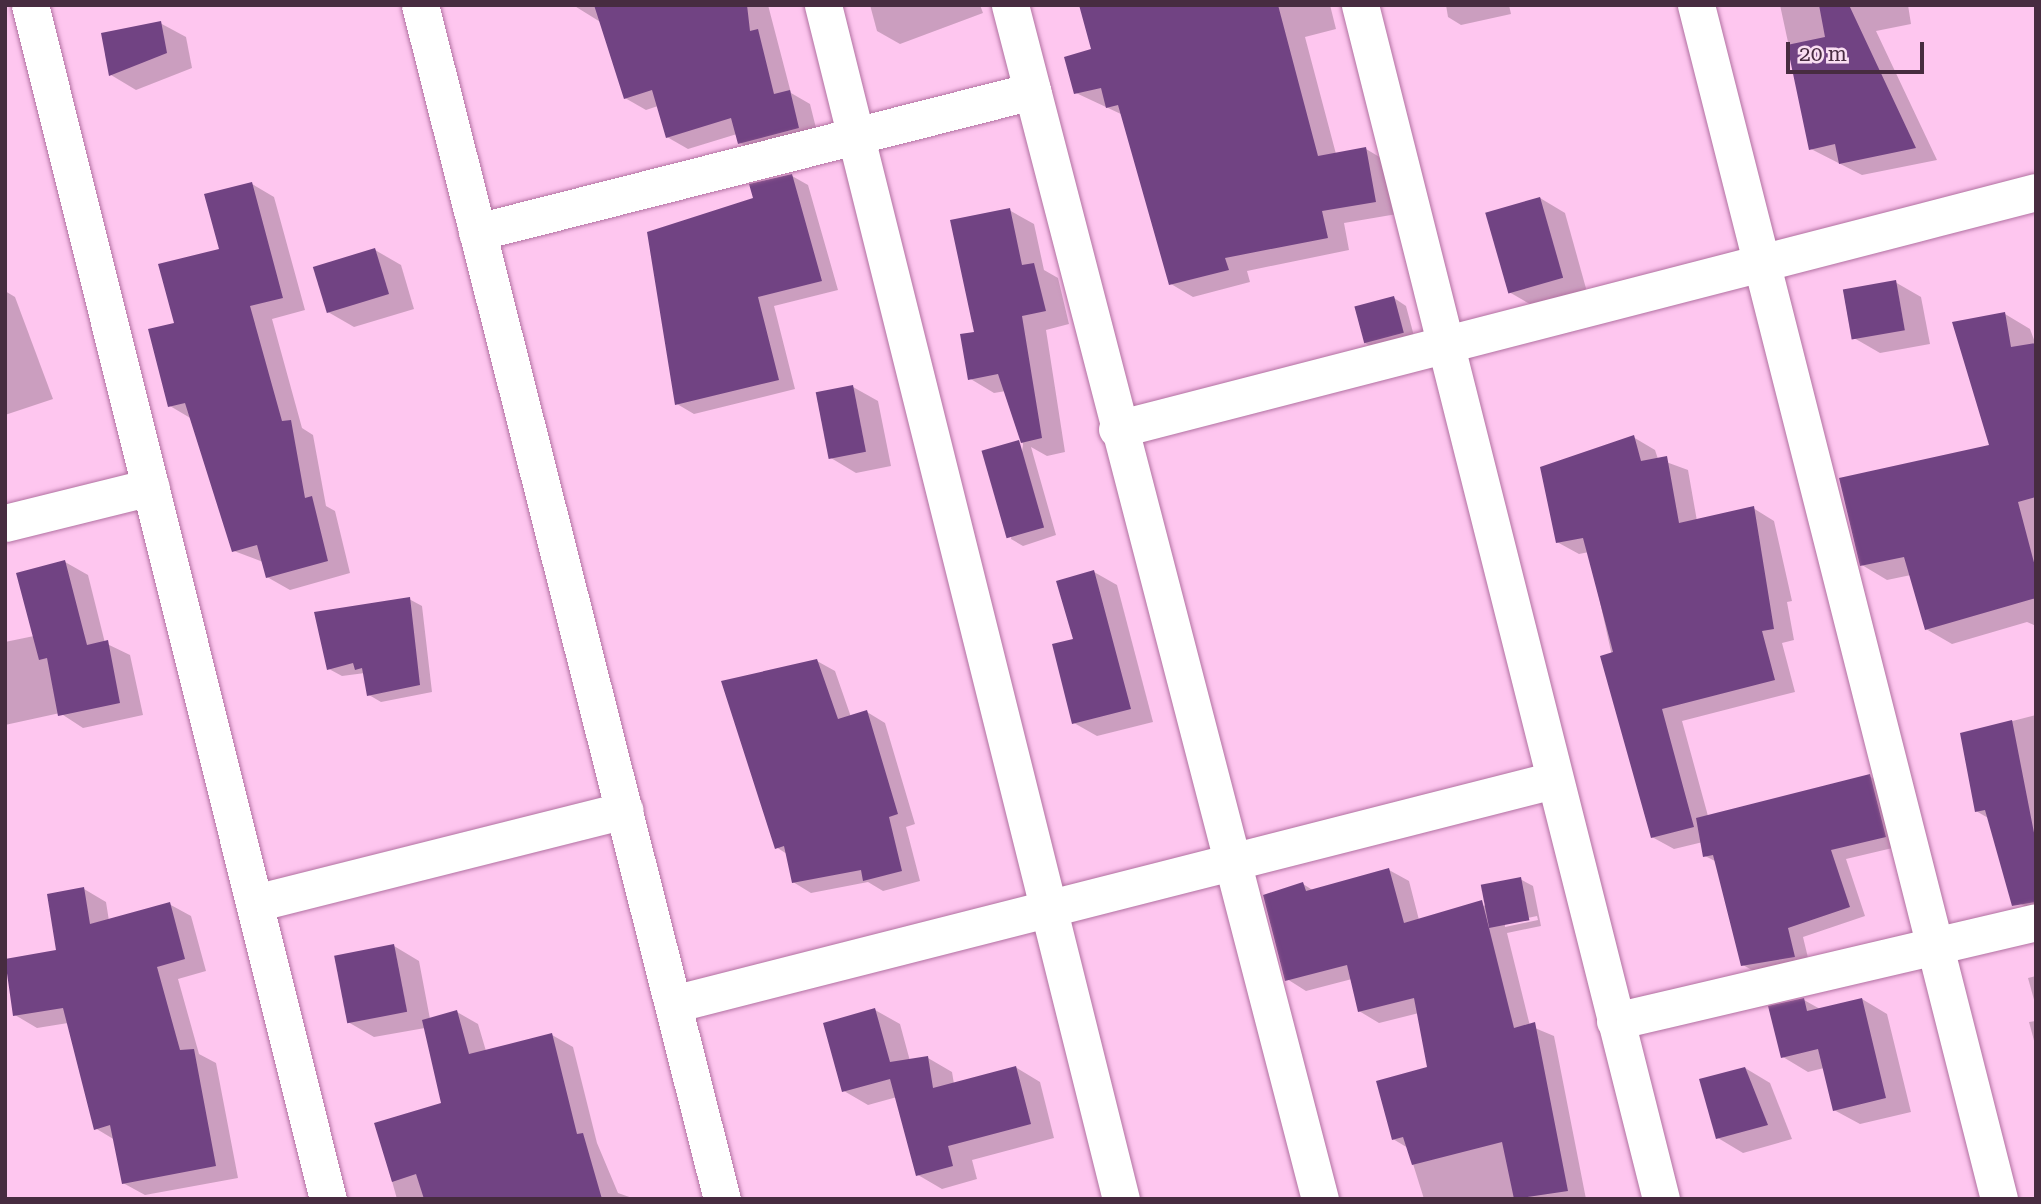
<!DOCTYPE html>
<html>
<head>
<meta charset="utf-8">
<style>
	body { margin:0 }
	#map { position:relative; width:2041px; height:1204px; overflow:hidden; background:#fec6ef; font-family:"Roboto Serif",serif }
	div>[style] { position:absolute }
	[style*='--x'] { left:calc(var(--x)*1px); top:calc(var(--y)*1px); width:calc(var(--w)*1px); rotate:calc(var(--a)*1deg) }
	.shadow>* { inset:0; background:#0003 }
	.building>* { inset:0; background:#714383; transform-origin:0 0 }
	.roads { filter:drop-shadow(0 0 2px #b171a1) drop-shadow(0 0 2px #b171a1) }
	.street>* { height:37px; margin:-18.5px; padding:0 18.5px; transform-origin:18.5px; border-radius:18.5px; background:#fff }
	span { translate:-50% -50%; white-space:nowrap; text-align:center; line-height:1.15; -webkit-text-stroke:7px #fadef2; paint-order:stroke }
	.frame { position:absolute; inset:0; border:7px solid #472c40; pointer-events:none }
	.scale { position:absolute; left:1786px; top:42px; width:138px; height:32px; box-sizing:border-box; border:4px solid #472c40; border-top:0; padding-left:9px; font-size:21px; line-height:24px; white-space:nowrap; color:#472c40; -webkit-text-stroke:5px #fadef2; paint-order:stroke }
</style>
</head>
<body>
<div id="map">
	<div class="shadow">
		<i style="clip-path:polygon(573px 5px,768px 5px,791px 93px,810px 104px,819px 140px,761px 155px,740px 143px,737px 134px,688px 149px,667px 137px,658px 106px,646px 110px,625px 98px,602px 23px)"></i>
		<i style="clip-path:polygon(870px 5px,980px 5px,983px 13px,900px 44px,877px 31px)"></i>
		<i style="clip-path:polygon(1081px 5px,1330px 5px,1336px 29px,1305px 37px,1336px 154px,1366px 149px,1388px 162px,1397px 214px,1344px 223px,1349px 250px,1247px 271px,1250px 282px,1193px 297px,1171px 284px,1123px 115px,1076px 93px,1093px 51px)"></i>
		<i style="clip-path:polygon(1446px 5px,1509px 5px,1511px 14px,1461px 25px,1448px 17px)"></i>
		<i style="clip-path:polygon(1780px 5px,1908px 5px,1911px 24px,1876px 31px,1937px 160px,1862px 175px,1811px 149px)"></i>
		<i style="clip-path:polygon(160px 23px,186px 37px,192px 68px,136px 90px,111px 75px)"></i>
		<i style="clip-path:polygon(792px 176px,808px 185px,838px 290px,774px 306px,795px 389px,694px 414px,677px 404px,755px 199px)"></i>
		<i style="clip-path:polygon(252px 184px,274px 197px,305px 310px,272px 319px,302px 428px,313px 435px,326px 506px,335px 511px,350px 573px,290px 590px,267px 577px,263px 562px,234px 551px,192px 419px,170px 406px,176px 324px,221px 251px)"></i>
		<i style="clip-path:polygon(1540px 198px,1565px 213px,1587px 292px,1535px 307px,1509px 292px)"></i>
		<i style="clip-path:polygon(1009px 210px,1034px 224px,1044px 270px,1058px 278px,1069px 324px,1046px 330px,1065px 452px,1047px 456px,1031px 447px,1056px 535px,1023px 546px,1011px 539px,1023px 444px,1006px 391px,994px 393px,969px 378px)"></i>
		<i style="clip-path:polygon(375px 250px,401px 265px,414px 309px,354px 327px,328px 312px)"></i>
		<i style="clip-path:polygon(1895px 282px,1921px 297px,1930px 344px,1880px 353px,1854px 338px)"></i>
		<i style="clip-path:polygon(5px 291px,15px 297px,53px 399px,5px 415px)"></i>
		<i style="clip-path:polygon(1394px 298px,1406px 306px,1415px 340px,1378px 350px,1365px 343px)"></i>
		<i style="clip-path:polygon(2005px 314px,2030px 329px,2036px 345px,2036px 626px,2027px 622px,1952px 644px,1926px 629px,1911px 575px,1887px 580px,1862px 565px,1991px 446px)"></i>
		<i style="clip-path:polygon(853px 387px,878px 401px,891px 466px,856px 473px,831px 458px)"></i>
		<i style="clip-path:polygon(1633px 437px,1655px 450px,1658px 459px,1688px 470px,1697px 521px,1753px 508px,1774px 521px,1792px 601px,1787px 602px,1794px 640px,1782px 643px,1795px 692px,1682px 721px,1708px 816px,1869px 776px,1885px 785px,1901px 846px,1846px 859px,1865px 916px,1803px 937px,1810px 966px,1759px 974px,1743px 965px,1717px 862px,1705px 856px,1703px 842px,1674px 849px,1652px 837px,1589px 552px,1579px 554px,1557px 542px)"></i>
		<i style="clip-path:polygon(65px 562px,88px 575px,105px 643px,130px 655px,143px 715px,83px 728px,60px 713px,5px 725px,5px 642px,34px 636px)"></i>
		<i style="clip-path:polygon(1094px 572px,1117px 585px,1153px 722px,1097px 736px,1074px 723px,1075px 640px)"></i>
		<i style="clip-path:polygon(409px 599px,422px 606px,432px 692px,381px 702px,369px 695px,365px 673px,342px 676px,329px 669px)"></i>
		<i style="clip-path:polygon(817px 661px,835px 671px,851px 717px,867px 712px,885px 723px,915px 824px,906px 827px,920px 881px,883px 891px,868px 882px,811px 893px,793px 882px,787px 854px,776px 847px)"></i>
		<i style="clip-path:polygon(2036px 715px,2036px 910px,2033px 911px,2012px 899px,1990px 819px,1976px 811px,1962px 734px)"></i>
		<i style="clip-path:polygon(evenodd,1389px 870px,1409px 881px,1419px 920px,1487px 905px,1520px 879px,1533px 886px,1541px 926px,1507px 933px,1530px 1026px,1554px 1036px,1586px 1199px,1424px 1199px,1408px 1148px,1393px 1139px,1429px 1068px,1419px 1013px,1379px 1023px,1359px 1011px,1352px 979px,1306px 991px,1287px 979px,1303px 884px,1314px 891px,1389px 870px,1537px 916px,1538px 920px,1505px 927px,1505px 923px,1537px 916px)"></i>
		<i style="clip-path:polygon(84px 889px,106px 902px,109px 921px,169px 904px,191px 916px,206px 971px,178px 979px,199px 1054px,216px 1063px,238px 1178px,145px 1195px,123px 1183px,115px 1140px,95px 1128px,68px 1023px,37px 1028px,15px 1015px,58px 951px)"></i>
		<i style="clip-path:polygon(394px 946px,419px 961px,430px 1019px,457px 1012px,478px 1024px,486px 1051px,552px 1035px,573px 1047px,597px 1143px,618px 1193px,635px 1199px,397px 1199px,376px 1124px,443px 1104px,425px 1028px,374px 1037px,348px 1022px)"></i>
		<i style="clip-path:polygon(2036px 976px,2036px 1007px,2028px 978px)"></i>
		<i style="clip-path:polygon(1862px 999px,1887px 1014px,1911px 1112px,1860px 1124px,1834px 1110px,1824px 1068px,1808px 1072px,1783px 1057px,1804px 1000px,1820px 1009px)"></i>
		<i style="clip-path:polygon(875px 1010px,900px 1024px,910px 1061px,928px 1058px,952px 1072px,954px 1084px,1015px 1067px,1040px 1082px,1054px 1138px,972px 1160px,977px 1179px,942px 1189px,918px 1175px,897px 1097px,868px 1105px,844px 1091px)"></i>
		<i style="clip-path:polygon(2036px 1021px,2036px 1048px,2029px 1022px)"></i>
		<i style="clip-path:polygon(1745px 1068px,1770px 1083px,1792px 1139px,1743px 1153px,1718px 1138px)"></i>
	</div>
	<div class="building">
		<i style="clip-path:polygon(594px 5px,747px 5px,750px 31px,758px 29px,774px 94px,790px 90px,799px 128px,738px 144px,731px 118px,666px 138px,652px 90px,624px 99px)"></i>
		<i style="clip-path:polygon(1079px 5px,1278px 5px,1318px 156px,1366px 147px,1376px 202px,1322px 211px,1328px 238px,1225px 258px,1229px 270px,1169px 285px,1118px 105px,1106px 108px,1101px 88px,1074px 94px,1064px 57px,1091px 49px)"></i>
		<i style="clip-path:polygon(1819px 5px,1849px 5px,1916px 148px,1839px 164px,1835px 144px,1809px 150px,1787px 45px,1825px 37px)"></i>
		<i style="clip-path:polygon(161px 21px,167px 53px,109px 76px,101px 33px)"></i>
		<i style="clip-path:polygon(792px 174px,822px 281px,758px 297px,779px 380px,675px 405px,647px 232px,753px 198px,749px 184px)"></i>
		<i style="clip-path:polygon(252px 182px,283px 298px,250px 306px,282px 421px,291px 420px,305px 498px,312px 496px,328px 561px,266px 578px,257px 545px,232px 552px,185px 403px,168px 407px,148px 329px,174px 323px,158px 264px,219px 249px,204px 194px)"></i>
		<i style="left:1540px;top:197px;width:84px;height:57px;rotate:74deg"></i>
		<i style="clip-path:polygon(1010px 208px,1022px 265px,1034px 263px,1046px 311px,1022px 316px,1042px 438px,1021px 443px,998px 374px,968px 380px,960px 334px,974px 332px,950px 220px)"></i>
		<i style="left:375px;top:248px;width:48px;height:65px;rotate:73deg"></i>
		<i style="left:1896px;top:280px;width:51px;height:54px;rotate:80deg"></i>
		<i style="left:1394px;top:296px;width:38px;height:41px;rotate:75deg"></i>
		<i style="clip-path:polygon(2005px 312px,2011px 347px,2036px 343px,2036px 497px,2018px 502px,2036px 570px,2036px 598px,1925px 630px,1904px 557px,1860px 566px,1839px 478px,1989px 445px,1952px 322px)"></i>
		<i style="left:853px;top:385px;width:68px;height:38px;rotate:79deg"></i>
		<i style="clip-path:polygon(1634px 435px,1641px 461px,1667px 456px,1679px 523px,1754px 506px,1774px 629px,1762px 631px,1775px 680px,1662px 709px,1694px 827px,1651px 838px,1600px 656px,1613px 652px,1583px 538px,1556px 543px,1540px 467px)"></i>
		<i style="left:1019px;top:440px;width:91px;height:39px;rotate:74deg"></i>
		<i style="clip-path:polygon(65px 560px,87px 645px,108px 640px,120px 703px,58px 716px,47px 658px,39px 660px,16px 573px)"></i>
		<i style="clip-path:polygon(1094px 570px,1131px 709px,1072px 724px,1052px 644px,1073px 639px,1056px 581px)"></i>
		<i style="clip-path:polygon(410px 597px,420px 685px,367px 696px,362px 668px,355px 670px,353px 663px,327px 670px,314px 612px)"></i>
		<i style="clip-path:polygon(817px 659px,838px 719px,867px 710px,898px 814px,889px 817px,902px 871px,863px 881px,861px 870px,792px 883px,784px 846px,775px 849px,721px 681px)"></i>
		<i style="clip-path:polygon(2012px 720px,2036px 843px,2036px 902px,2012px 906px,1985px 810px,1975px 812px,1960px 733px)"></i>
		<i style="clip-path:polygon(1870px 774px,1886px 837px,1831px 850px,1850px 907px,1788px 928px,1795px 957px,1741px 966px,1713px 855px,1703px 857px,1696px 818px)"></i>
		<i style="clip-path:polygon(1389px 868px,1404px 923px,1482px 900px,1514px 1028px,1535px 1022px,1568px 1191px,1514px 1199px,1502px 1142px,1412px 1165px,1403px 1137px,1392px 1140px,1376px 1081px,1427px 1067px,1414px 998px,1358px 1012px,1347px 965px,1285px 981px,1263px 895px,1303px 882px,1306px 891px)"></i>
		<i style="left:1521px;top:877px;width:44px;height:41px;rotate:79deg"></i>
		<i style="clip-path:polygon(84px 887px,90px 924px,170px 902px,185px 959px,157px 967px,180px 1050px,194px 1049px,216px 1166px,122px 1184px,110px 1125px,94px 1130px,63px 1008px,13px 1016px,5px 959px,56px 950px,47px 894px)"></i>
		<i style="left:394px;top:944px;width:69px;height:61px;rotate:79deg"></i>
		<i style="clip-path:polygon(1804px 998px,1807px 1011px,1862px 998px,1886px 1098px,1833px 1111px,1818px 1049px,1781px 1058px,1768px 1006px)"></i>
		<i style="clip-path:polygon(875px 1008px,890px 1062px,928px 1056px,933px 1088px,1016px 1066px,1031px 1124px,948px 1146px,953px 1166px,916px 1176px,890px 1079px,842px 1092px,823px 1023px)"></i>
		<i style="clip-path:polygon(457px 1010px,469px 1054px,552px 1033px,577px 1134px,583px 1133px,602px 1199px,424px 1199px,416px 1174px,392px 1182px,374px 1123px,441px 1103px,422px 1020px)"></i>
		<i style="clip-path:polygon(1745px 1067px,1768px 1125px,1716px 1139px,1699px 1079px)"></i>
	</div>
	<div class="roads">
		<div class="street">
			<i style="--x:30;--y:5;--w:1231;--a:75.99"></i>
			<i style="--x:420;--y:5;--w:1232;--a:75.81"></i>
			<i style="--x:823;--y:5;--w:1231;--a:75.99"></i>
			<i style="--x:1010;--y:5;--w:1234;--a:75.45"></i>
			<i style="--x:1360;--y:5;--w:1231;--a:75.85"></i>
			<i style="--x:1696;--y:5;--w:1232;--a:75.76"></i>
			<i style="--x:477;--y:232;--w:573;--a:-14.25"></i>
			<i style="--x:1117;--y:429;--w:949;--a:-14.46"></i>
			<i style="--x:5;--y:523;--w:150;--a:-13.9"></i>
			<i style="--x:255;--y:903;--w:381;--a:-14.1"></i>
			<i style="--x:673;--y:1004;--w:909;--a:-14.27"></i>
			<i style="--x:1615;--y:1021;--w:432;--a:-13.2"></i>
		</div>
	</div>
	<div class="frame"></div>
	<div class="scale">20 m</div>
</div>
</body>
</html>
